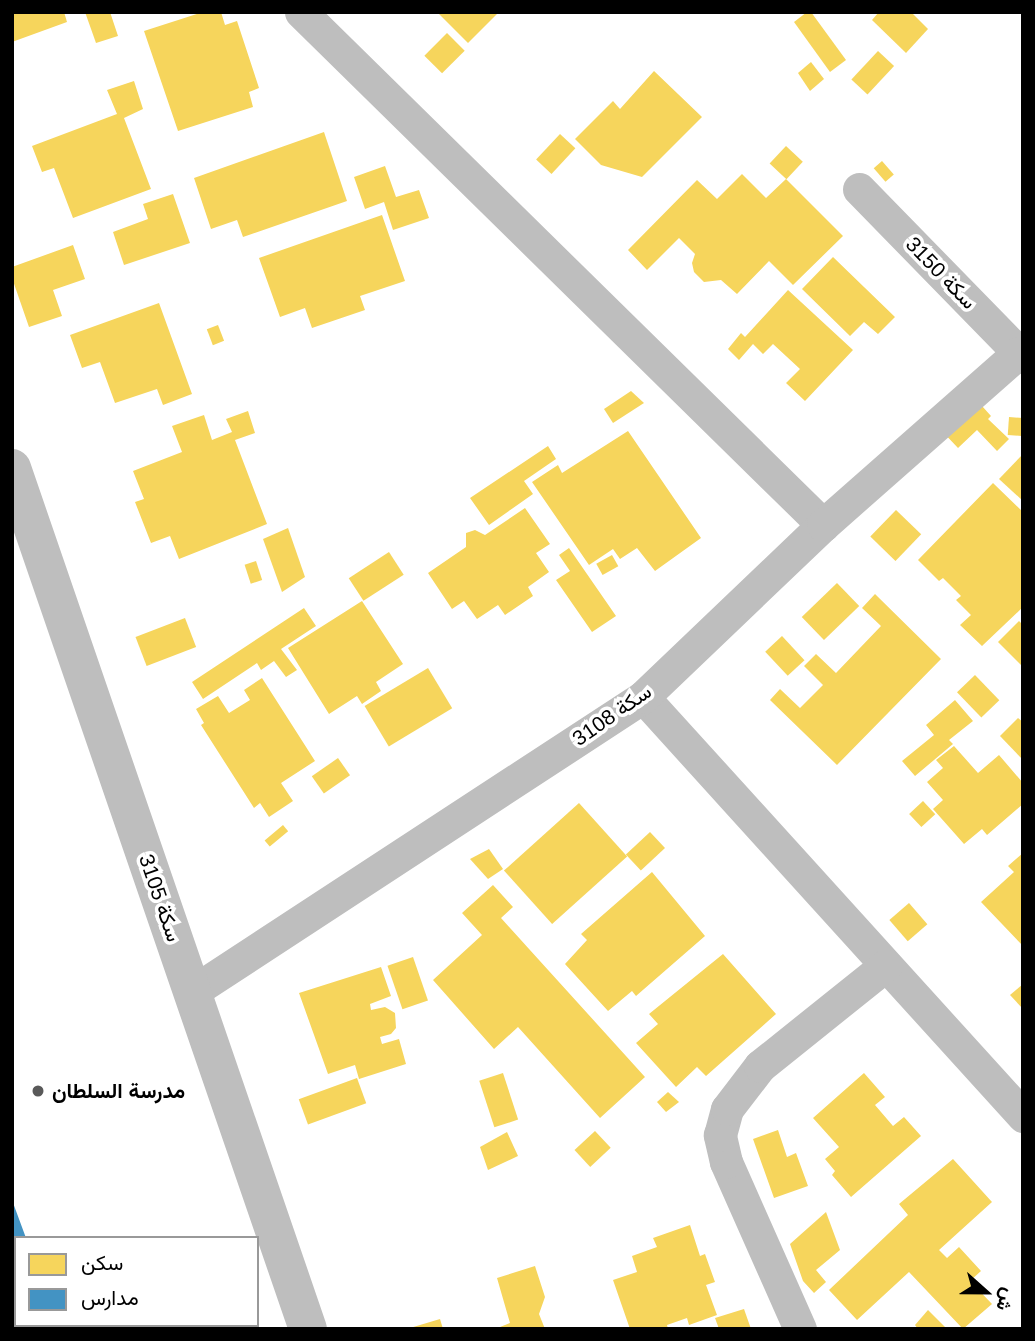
<!DOCTYPE html>
<html>
<head>
<meta charset="utf-8">
<style>
	body { margin:0 }
	#map { position:relative; width:1035px; height:1341px; overflow:hidden; background:#fff; font-family:Arial,Vazirmatn,sans-serif }
	div>[style] { position:absolute }
	[style*='--x'] { left:calc(var(--x)*1px); top:calc(var(--y)*1px); width:calc(var(--w)*1px); rotate:calc(var(--a)*1deg) }
	.homes>* { inset:0; background:#f6d55c; transform-origin:0 0 }
	.schools>* { inset:0; background:#4393c3 }
	.minor>* { height:33px; margin:-16.5px; padding:0 16.5px; transform-origin:16.5px; border-radius:16.5px; background:#bebebe }
	.tertiary>* { height:38px; margin:-19px; padding:0 19px; transform-origin:19px; border-radius:19px; background:#bebebe }
	.dots>* { width:19px; height:19px; translate:-50% -50%; box-sizing:border-box; border:4px solid #fff; border-radius:50% }
	span { translate:-50% -50%; white-space:nowrap; text-align:center; line-height:1.15; -webkit-text-stroke:7px #fff; paint-order:stroke }
	.street-label { font-size:21px; color:#000 }
	.poi-label { font-size:21px; color:#000; font-weight:700 }
	.left { translate:0 -50%; text-align:left }
	.frame { position:absolute; inset:0; border:14px solid #000; pointer-events:none }
	.legend { position:absolute; left:14px; top:1236px; width:245px; height:91px; box-sizing:border-box; background:#fff; border:2px solid #999; margin:0; padding:9px 12px; list-style:none; font-size:21px; color:#000 }
	.legend li { display:flex; align-items:center; gap:14px; height:35px }
	.legend b { width:35px; border:2px solid #999 }
	.north { position:absolute; left:951px; top:1257px; width:70px; height:70px; -webkit-text-stroke:5px #fff; paint-order:stroke; rotate:111deg; font-size:19px; font-weight:700; line-height:28px; text-align:center; color:#000 }
	.north::after { content:''; display:block; margin:auto; width:24px; height:32px; background:#000; clip-path:polygon(50% 0,100% 100%,50% 72%,0 100%) }
</style>
</head>
<body>
<div id="map">
	<div class="homes">
		<i style="clip-path:polygon(12px 12px,64px 12px,67px 22px,12px 42px)"></i>
		<i style="clip-path:polygon(85px 12px,110px 12px,118px 36px,96px 43px)"></i>
		<i style="clip-path:polygon(203px 12px,221px 12px,225px 25px,237px 21px,259px 88px,249px 92px,253px 107px,178px 131px,144px 31px)"></i>
		<i style="clip-path:polygon(437px 12px,499px 12px,468px 43px)"></i>
		<i style="clip-path:polygon(807px 12px,811px 12px,846px 60px,830px 72px,794px 22px)"></i>
		<i style="clip-path:polygon(879px 12px,911px 12px,928px 29px,906px 53px,872px 20px)"></i>
		<i style="left:447px;top:33px;width:25px;height:32px;rotate:45deg"></i>
		<i style="left:878px;top:51px;width:22px;height:39px;rotate:43deg"></i>
		<i style="clip-path:polygon(811px 62px,824px 79px,810px 91px,798px 73px)"></i>
		<i style="clip-path:polygon(654px 71px,702px 117px,642px 177px,601px 165px,575px 139px,613px 101px,620px 109px)"></i>
		<i style="clip-path:polygon(134px 81px,143px 109px,124px 118px,151px 189px,73px 218px,54px 168px,42px 172px,32px 146px,117px 114px,107px 90px)"></i>
		<i style="clip-path:polygon(324px 132px,347px 201px,243px 237px,237px 220px,211px 229px,194px 178px)"></i>
		<i style="left:560px;top:134px;width:21px;height:35px;rotate:43deg"></i>
		<i style="left:786px;top:146px;width:23px;height:24px;rotate:43deg"></i>
		<i style="left:882px;top:161px;width:18px;height:11px;rotate:49deg"></i>
		<i style="clip-path:polygon(385px 166px,396px 197px,419px 190px,429px 218px,393px 230px,384px 202px,365px 209px,354px 177px)"></i>
		<i style="clip-path:polygon(742px 174px,766px 198px,786px 179px,843px 236px,793px 285px,769px 261px,737px 294px,721px 280px,704px 282px,694px 272px,692px 263px,695px 254px,679px 238px,647px 270px,628px 250px,697px 180px,717px 199px)"></i>
		<i style="clip-path:polygon(173px 194px,190px 243px,124px 265px,113px 232px,148px 219px,143px 204px)"></i>
		<i style="clip-path:polygon(382px 215px,405px 281px,360px 296px,365px 310px,312px 328px,305px 308px,280px 317px,259px 258px)"></i>
		<i style="clip-path:polygon(73px 245px,85px 279px,53px 290px,62px 316px,29px 327px,12px 278px,12px 267px)"></i>
		<i style="clip-path:polygon(833px 257px,895px 317px,878px 334px,864px 322px,850px 336px,802px 289px)"></i>
		<i style="clip-path:polygon(788px 290px,853px 350px,805px 401px,786px 383px,800px 369px,773px 344px,763px 354px,753px 344px,739px 360px,728px 349px,741px 333px,745px 337px)"></i>
		<i style="clip-path:polygon(159px 303px,192px 394px,163px 405px,157px 389px,115px 403px,100px 362px,82px 368px,70px 335px)"></i>
		<i style="left:218px;top:325px;width:17px;height:12px;rotate:69deg"></i>
		<i style="clip-path:polygon(631px 391px,644px 403px,613px 423px,604px 409px)"></i>
		<i style="clip-path:polygon(973px 396px,991px 416px,988px 419px,1009px 439px,997px 451px,977px 430px,958px 448px,940px 429px)"></i>
		<i style="clip-path:polygon(248px 411px,255px 433px,235px 440px,267px 524px,179px 559px,170px 536px,151px 543px,135px 502px,144px 499px,133px 471px,182px 452px,172px 426px,204px 415px,212px 440px,232px 432px,226px 419px)"></i>
		<i style="left:1009px;top:417px;width:14px;height:18px;rotate:4deg"></i>
		<i style="clip-path:polygon(628px 431px,701px 538px,655px 571px,637px 548px,620px 559px,613px 549px,589px 565px,532px 482px,558px 465px,562px 473px)"></i>
		<i style="clip-path:polygon(548px 446px,556px 459px,524px 481px,533px 494px,489px 525px,470px 498px)"></i>
		<i style="clip-path:polygon(1023px 454px,1023px 501px,999px 479px)"></i>
		<i style="clip-path:polygon(993px 483px,1023px 512px,1023px 607px,982px 646px,960px 625px,971px 615px,956px 600px,961px 596px,943px 578px,939px 581px,918px 560px)"></i>
		<i style="clip-path:polygon(525px 508px,550px 544px,536px 553px,549px 572px,528px 587px,533px 596px,505px 615px,498px 605px,477px 619px,464px 601px,452px 609px,428px 573px,466px 547px,466px 533px,475px 530px,485px 535px)"></i>
		<i style="left:896px;top:510px;width:35px;height:37px;rotate:44deg"></i>
		<i style="clip-path:polygon(288px 528px,305px 577px,282px 592px,263px 539px)"></i>
		<i style="clip-path:polygon(569px 548px,616px 616px,592px 632px,556px 580px,570px 571px,559px 555px)"></i>
		<i style="left:389px;top:552px;width:27px;height:48px;rotate:57deg"></i>
		<i style="left:612px;top:555px;width:13px;height:18px;rotate:61deg"></i>
		<i style="left:256px;top:561px;width:20px;height:12px;rotate:72deg"></i>
		<i style="left:837px;top:583px;width:32px;height:49px;rotate:46deg"></i>
		<i style="clip-path:polygon(875px 594px,941px 659px,837px 765px,770px 700px,780px 689px,800px 708px,823px 685px,804px 666px,816px 654px,836px 673px,881px 626px,862px 608px)"></i>
		<i style="clip-path:polygon(362px 601px,403px 664px,376px 682px,381px 691px,362px 704px,357px 696px,329px 714px,288px 648px)"></i>
		<i style="clip-path:polygon(304px 608px,316px 626px,281px 649px,297px 670px,286px 677px,274px 661px,261px 670px,257px 663px,203px 699px,192px 682px)"></i>
		<i style="left:185px;top:618px;width:31px;height:53px;rotate:69deg"></i>
		<i style="clip-path:polygon(1019px 621px,1023px 625px,1023px 667px,998px 642px)"></i>
		<i style="left:782px;top:636px;width:33px;height:23px;rotate:47deg"></i>
		<i style="left:428px;top:668px;width:47px;height:74px;rotate:59deg"></i>
		<i style="left:975px;top:675px;width:35px;height:25px;rotate:46deg"></i>
		<i style="clip-path:polygon(262px 678px,315px 761px,281px 783px,293px 801px,269px 817px,260px 803px,254px 808px,201px 725px,204px 723px,196px 709px,218px 696px,229px 713px,250px 700px,244px 690px)"></i>
		<i style="clip-path:polygon(955px 700px,973px 721px,949px 740px,953px 744px,915px 776px,902px 761px,934px 735px,926px 725px)"></i>
		<i style="clip-path:polygon(1018px 718px,1023px 722px,1023px 760px,1000px 736px)"></i>
		<i style="clip-path:polygon(954px 746px,978px 773px,999px 755px,1023px 783px,1023px 804px,987px 835px,982px 829px,964px 844px,933px 809px,943px 800px,927px 782px,943px 768px,936px 760px)"></i>
		<i style="left:338px;top:758px;width:21px;height:32px;rotate:55deg"></i>
		<i style="left:923px;top:801px;width:18px;height:19px;rotate:47deg"></i>
		<i style="left:579px;top:803px;width:72px;height:101px;rotate:48deg"></i>
		<i style="left:283px;top:825px;width:8px;height:24px;rotate:50deg"></i>
		<i style="left:650px;top:832px;width:22px;height:33px;rotate:47deg"></i>
		<i style="clip-path:polygon(489px 849px,503px 869px,488px 879px,470px 859px)"></i>
		<i style="clip-path:polygon(1023px 853px,1023px 946px,981px 902px,1014px 872px,1008px 866px)"></i>
		<i style="clip-path:polygon(652px 872px,705px 936px,636px 996px,632px 991px,608px 1011px,565px 964px,587px 940px,581px 934px)"></i>
		<i style="clip-path:polygon(493px 885px,513px 907px,501px 918px,645px 1077px,600px 1118px,518px 1027px,494px 1049px,433px 980px,482px 935px,462px 913px)"></i>
		<i style="left:909px;top:903px;width:28px;height:26px;rotate:49deg"></i>
		<i style="clip-path:polygon(723px 954px,776px 1014px,706px 1076px,697px 1067px,676px 1087px,636px 1043px,658px 1024px,649px 1014px)"></i>
		<i style="left:413px;top:957px;width:46px;height:27px;rotate:71deg"></i>
		<i style="clip-path:polygon(381px 967px,391px 996px,370px 1004px,371px 1010px,385px 1007px,395px 1013px,396px 1028px,391px 1034px,380px 1037px,382px 1044px,399px 1039px,406px 1064px,359px 1079px,355px 1065px,328px 1074px,299px 993px)"></i>
		<i style="clip-path:polygon(1023px 984px,1023px 1009px,1010px 995px)"></i>
		<i style="left:503px;top:1073px;width:49px;height:25px;rotate:72deg"></i>
		<i style="clip-path:polygon(864px 1073px,885px 1097px,875px 1105px,893px 1126px,904px 1117px,921px 1136px,851px 1197px,832px 1175px,835px 1171px,825px 1159px,839px 1147px,813px 1118px)"></i>
		<i style="left:357px;top:1078px;width:27px;height:62px;rotate:70deg"></i>
		<i style="clip-path:polygon(668px 1092px,679px 1102px,666px 1112px,657px 1102px)"></i>
		<i style="clip-path:polygon(778px 1130px,787px 1157px,796px 1153px,808px 1186px,774px 1198px,753px 1139px)"></i>
		<i style="left:595px;top:1131px;width:23px;height:28px;rotate:47deg"></i>
		<i style="clip-path:polygon(507px 1132px,518px 1156px,488px 1170px,480px 1147px)"></i>
		<i style="clip-path:polygon(953px 1159px,992px 1202px,939px 1250px,947px 1258px,959px 1247px,981px 1271px,970px 1281px,992px 1304px,963px 1329px,909px 1272px,857px 1320px,829px 1290px,908px 1215px,899px 1204px)"></i>
		<i style="clip-path:polygon(826px 1212px,840px 1250px,816px 1270px,826px 1282px,814px 1293px,803px 1281px,790px 1244px)"></i>
		<i style="clip-path:polygon(690px 1225px,700px 1256px,705px 1254px,715px 1282px,706px 1285px,717px 1315px,689px 1325px,687px 1318px,667px 1325px,668px 1329px,630px 1329px,613px 1280px,637px 1272px,632px 1256px,657px 1247px,653px 1238px)"></i>
		<i style="clip-path:polygon(535px 1266px,545px 1297px,539px 1314px,545px 1329px,495px 1329px,510px 1323px,497px 1278px)"></i>
		<i style="clip-path:polygon(744px 1309px,751px 1329px,719px 1329px,715px 1318px)"></i>
		<i style="clip-path:polygon(928px 1310px,945px 1327px,944px 1329px,918px 1329px,915px 1325px)"></i>
		<i style="clip-path:polygon(440px 1319px,443px 1329px,410px 1329px,410px 1328px)"></i>
	</div>
	<div class="schools">
		<i style="clip-path:polygon(12px 1200px,26px 1238px,16px 1238px,16px 1255px,12px 1257px)"></i>
	</div>
	<div class="minor">
		<i style="--x:301;--y:12;--w:732;--a:44.5"></i>
		<i style="--x:859;--y:189;--w:235;--a:45.7"></i>
		<i style="--x:643;--y:697;--w:566;--a:47.79"></i>
		<i style="--x:192;--y:992;--w:539;--a:-33.19"></i>
		<i style="--x:643;--y:697;--w:249;--a:-43.7"></i>
		<i style="--x:823;--y:525;--w:260;--a:-41.4"></i>
		<i style="--x:800;--y:1329;--w:183;--a:-113.9"></i>
		<i style="--x:726;--y:1162;--w:28;--a:-103"></i>
		<i style="--x:720;--y:1135;--w:27;--a:-75"></i>
		<i style="--x:727;--y:1109;--w:54;--a:-52.5"></i>
		<i style="--x:760;--y:1066;--w:161;--a:-38.7"></i>
	</div>
	<div class="tertiary">
		<i style="--x:12;--y:468;--w:910;--a:71.03"></i>
	</div>
	<div class="dots">
		<i style="left:38px;top:1091px;background:#595959"></i>
	</div>
	<div class="street-label">
		<span style="left:941px;top:273px;rotate:46deg">سكة 3150</span>
		<span style="left:612px;top:715px;rotate:-35deg">سكة 3108</span>
		<span style="left:160px;top:898px;rotate:71deg">سكة 3105</span>
	</div>
	<div class="poi-label">
		<span class="left" style="left:52px;top:1091px">مدرسة السلطان</span>
	</div>
	<div class="frame"></div>
	<ul class="legend">
	<li><b style="height:19px;background:#f6d55c"></b>سكن</li>
	<li><b style="height:19px;background:#4393c3"></b>مدارس</li>
	</ul>
	<div class="north">ش</div>
</div>
</body>
</html>
